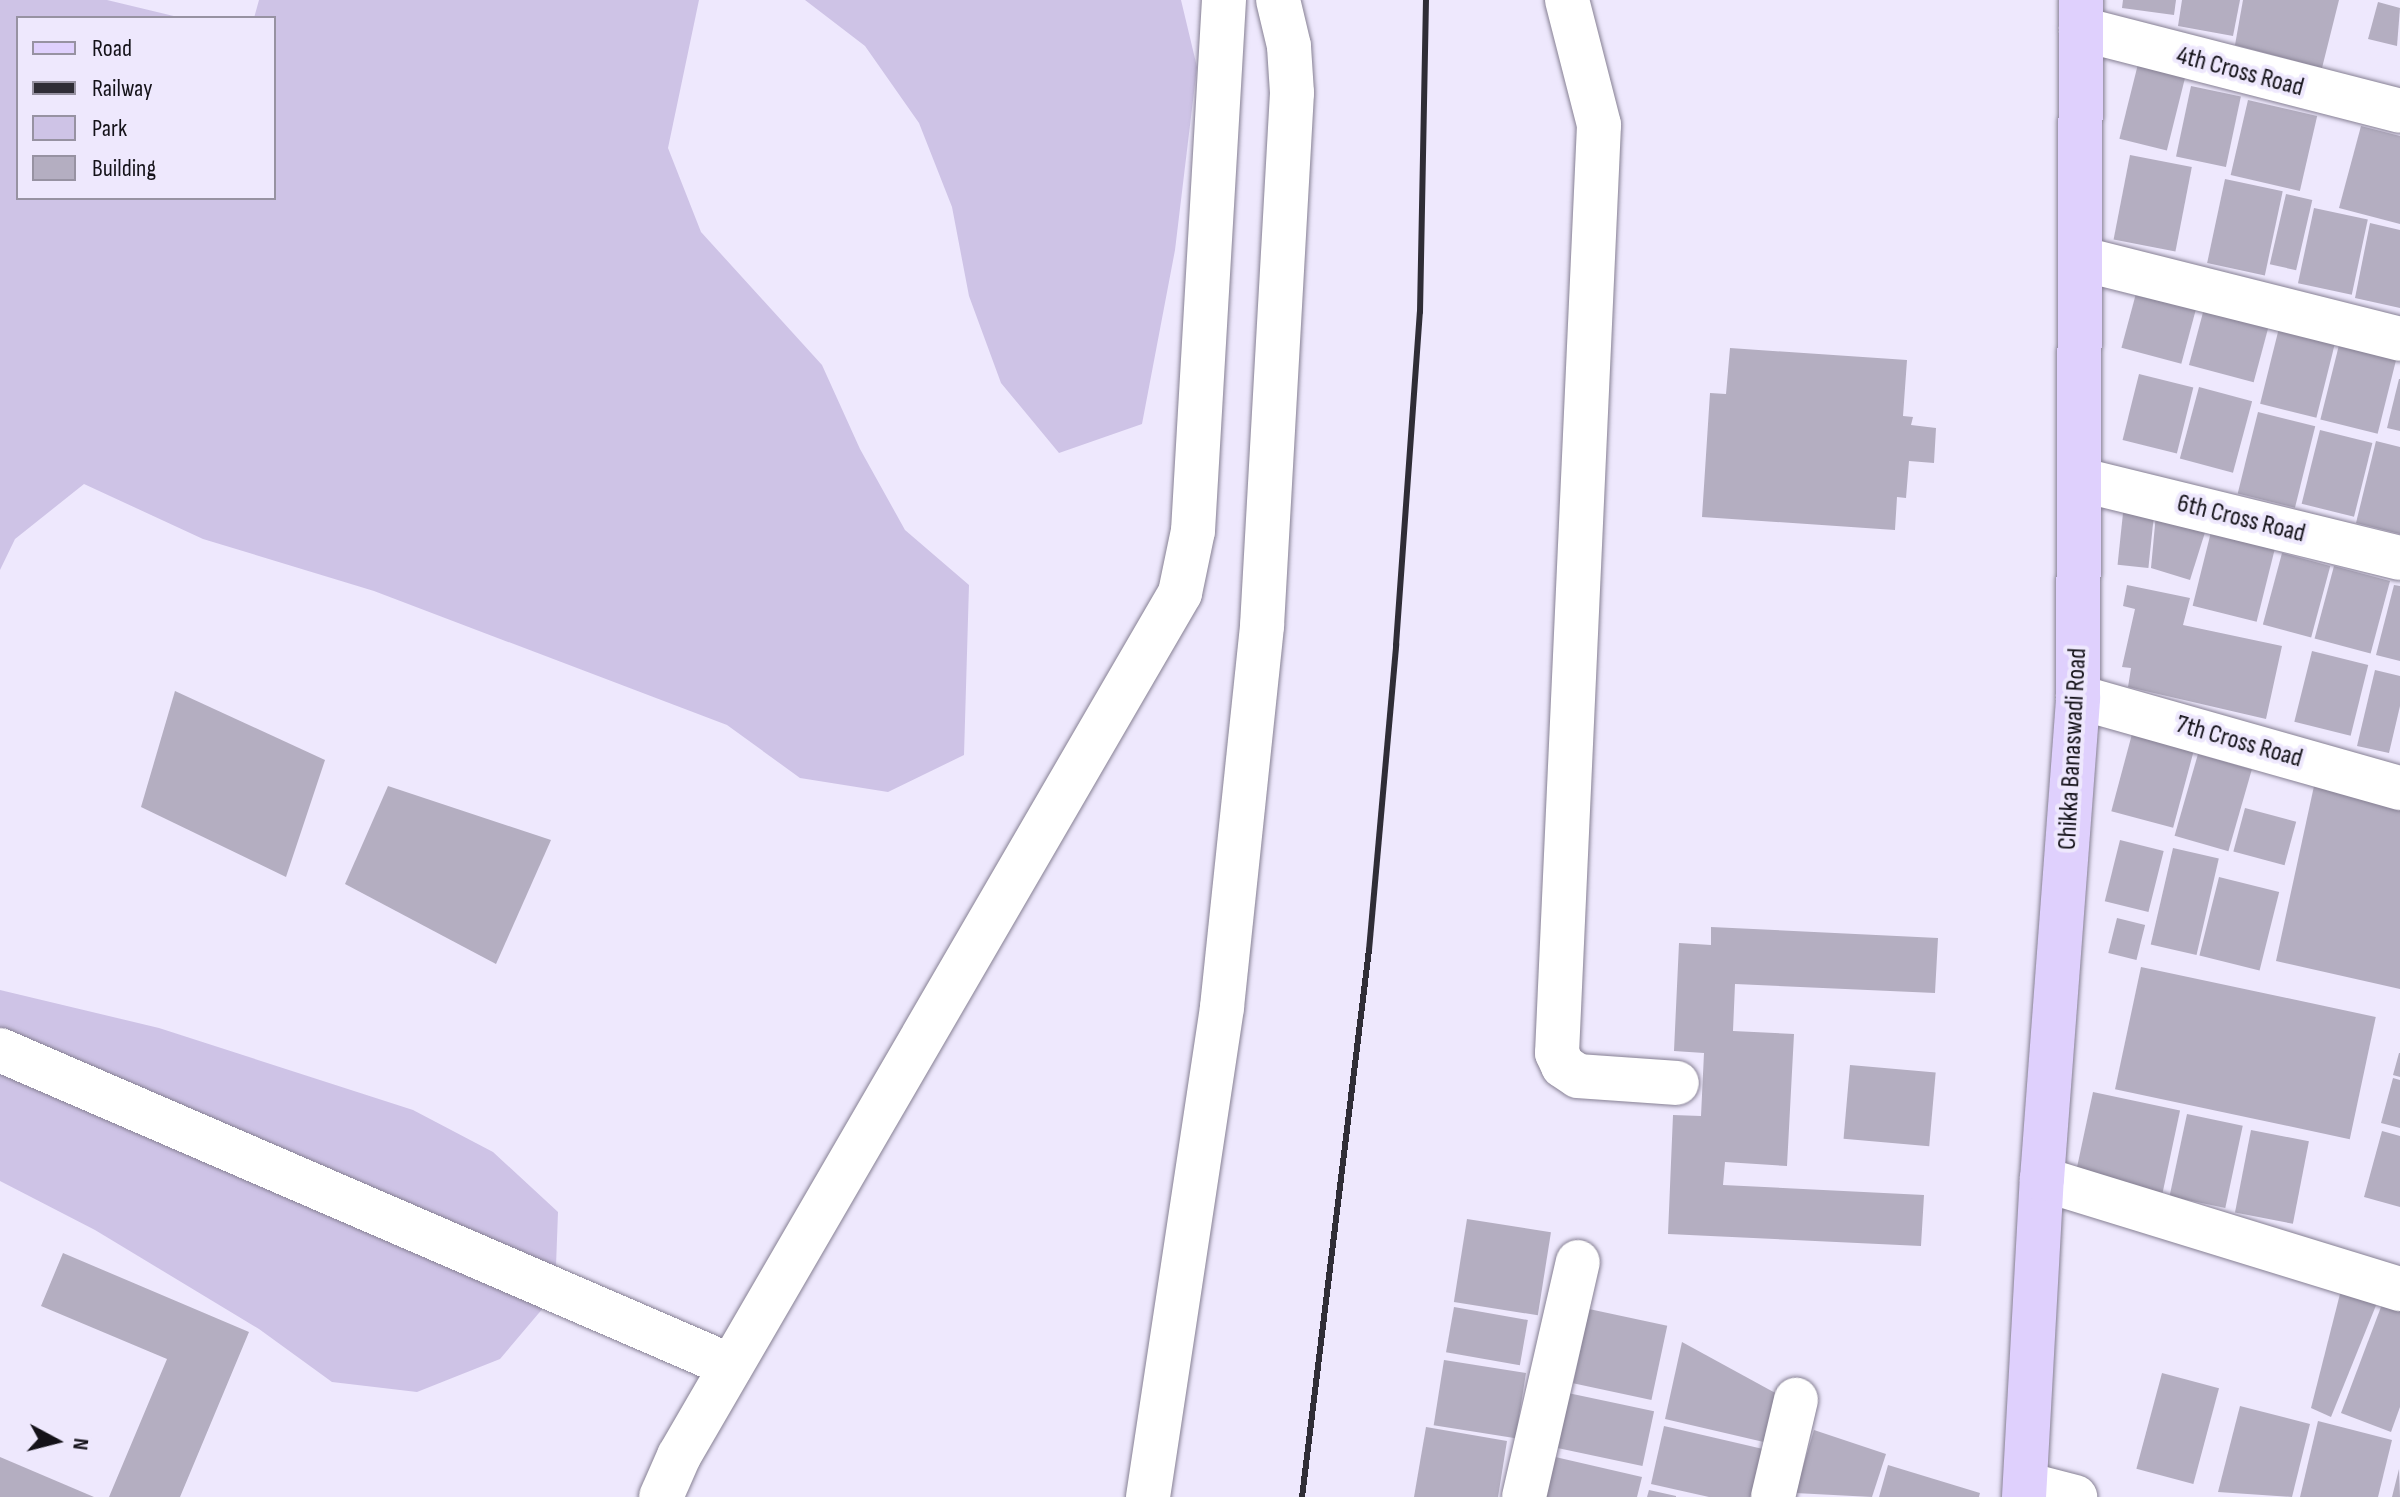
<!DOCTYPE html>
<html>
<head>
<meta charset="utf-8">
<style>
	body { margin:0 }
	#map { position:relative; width:2400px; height:1497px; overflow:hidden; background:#eee8fd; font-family:"Sofia Sans Condensed",sans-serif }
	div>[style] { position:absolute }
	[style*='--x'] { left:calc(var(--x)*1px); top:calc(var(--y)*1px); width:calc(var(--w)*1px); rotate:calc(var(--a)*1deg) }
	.green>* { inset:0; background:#cec3e6 }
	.building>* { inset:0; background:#b4aec1; transform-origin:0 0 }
	.roads { filter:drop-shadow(0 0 2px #868093) drop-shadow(0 0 2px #868093) }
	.minor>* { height:44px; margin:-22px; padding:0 22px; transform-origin:22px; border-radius:22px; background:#fff }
	.major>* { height:44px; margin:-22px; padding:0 22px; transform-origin:22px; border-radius:22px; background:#dfd0fd }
	.rail>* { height:6px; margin:-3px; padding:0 3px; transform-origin:3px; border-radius:3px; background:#2f2d36 }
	span { translate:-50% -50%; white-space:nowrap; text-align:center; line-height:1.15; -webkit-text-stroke:8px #eee8fd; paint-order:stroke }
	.street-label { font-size:26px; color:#141219 }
	.legend { position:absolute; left:16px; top:16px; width:260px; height:184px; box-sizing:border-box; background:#eee8fd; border:2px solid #9792a2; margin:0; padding:10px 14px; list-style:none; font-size:24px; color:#141219 }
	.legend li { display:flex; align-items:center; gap:16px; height:40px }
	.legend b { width:40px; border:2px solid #9792a2 }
	.north { position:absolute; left:16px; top:1401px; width:80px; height:80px; -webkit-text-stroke:6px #eee8fd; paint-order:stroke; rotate:97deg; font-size:22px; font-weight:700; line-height:32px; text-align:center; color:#141219 }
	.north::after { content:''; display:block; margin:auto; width:28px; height:36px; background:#141219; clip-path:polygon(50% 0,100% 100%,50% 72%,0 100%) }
</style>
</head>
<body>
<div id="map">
	<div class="green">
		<i style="clip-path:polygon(0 0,107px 0,182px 18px,18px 18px,18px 198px,274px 198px,274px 18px,254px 18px,259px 0,699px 0,668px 148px,701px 232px,822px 365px,860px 449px,905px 530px,969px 585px,964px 755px,888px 792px,800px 778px,727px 725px,374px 591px,203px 539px,84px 484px,15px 539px,0 570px)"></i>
		<i style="clip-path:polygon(805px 0,1181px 0,1197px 67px,1175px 250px,1142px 424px,1059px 453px,1001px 383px,969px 296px,952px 207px,919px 123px,865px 46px)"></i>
		<i style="clip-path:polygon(0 990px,159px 1028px,413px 1110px,493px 1152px,558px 1212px,555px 1294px,500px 1359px,417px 1392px,332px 1382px,259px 1329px,95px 1230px,0 1181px)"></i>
	</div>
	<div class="building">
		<i style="clip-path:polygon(2123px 0,2176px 0,2174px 15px,2122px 8px)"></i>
		<i style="clip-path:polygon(2182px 0,2240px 0,2233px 36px,2178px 26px)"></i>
		<i style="clip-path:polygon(2243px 0,2339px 0,2322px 68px,2235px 45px)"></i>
		<i style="clip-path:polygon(2378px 2px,2400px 8px,2397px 46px,2368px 39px)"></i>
		<i style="left:2138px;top:64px;width:49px;height:77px;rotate:14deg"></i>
		<i style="left:2191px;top:86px;width:51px;height:72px;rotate:12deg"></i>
		<i style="left:2248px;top:100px;width:71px;height:77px;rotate:13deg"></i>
		<i style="clip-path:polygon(2361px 126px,2400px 136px,2400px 224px,2339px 208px)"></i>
		<i style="left:2130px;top:155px;width:63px;height:86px;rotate:11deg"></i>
		<i style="left:2225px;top:179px;width:59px;height:86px;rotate:12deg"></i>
		<i style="left:2286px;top:194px;width:27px;height:72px;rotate:13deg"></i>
		<i style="left:2314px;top:208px;width:55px;height:77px;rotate:12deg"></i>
		<i style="clip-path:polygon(2370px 223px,2400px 230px,2400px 308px,2355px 298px)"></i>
		<i style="left:2138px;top:286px;width:62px;height:64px;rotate:15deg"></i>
		<i style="left:2205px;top:305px;width:67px;height:62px;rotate:15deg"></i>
		<i style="left:2279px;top:328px;width:58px;height:78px;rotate:14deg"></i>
		<i style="left:2340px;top:341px;width:59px;height:81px;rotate:14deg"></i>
		<i style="clip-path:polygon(1730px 348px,1907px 360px,1903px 416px,1913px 417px,1911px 425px,1936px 428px,1934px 463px,1909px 461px,1906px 498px,1897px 497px,1895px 530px,1702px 517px,1710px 393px,1726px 394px)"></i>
		<i style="left:2139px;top:374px;width:56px;height:68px;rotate:14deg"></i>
		<i style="clip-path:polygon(2399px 379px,2400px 379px,2400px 431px,2387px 428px)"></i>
		<i style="left:2199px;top:387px;width:55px;height:74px;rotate:15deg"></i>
		<i style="left:2258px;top:412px;width:59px;height:84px;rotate:14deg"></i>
		<i style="left:2320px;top:430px;width:54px;height:76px;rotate:14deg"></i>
		<i style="clip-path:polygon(2376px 441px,2400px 447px,2400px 534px,2356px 523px)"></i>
		<i style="left:2123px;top:513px;width:31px;height:52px;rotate:6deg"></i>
		<i style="clip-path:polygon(2156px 514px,2207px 526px,2190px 580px,2151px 568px)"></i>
		<i style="left:2211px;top:532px;width:66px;height:76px;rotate:14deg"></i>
		<i style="left:2282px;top:553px;width:50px;height:74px;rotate:15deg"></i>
		<i style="left:2334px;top:566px;width:58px;height:75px;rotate:15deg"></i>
		<i style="clip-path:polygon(2127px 585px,2190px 598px,2183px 625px,2282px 646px,2266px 719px,2128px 687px,2131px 668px,2122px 667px,2135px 609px,2123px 606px)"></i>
		<i style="clip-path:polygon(2394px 585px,2400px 586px,2400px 661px,2376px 655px)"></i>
		<i style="left:2312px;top:651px;width:58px;height:73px;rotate:14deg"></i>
		<i style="clip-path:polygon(2375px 670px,2400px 676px,2400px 706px,2389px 753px,2357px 746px)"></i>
		<i style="clip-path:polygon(175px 691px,325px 760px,286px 877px,141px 807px)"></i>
		<i style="left:2132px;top:734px;width:64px;height:80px;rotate:15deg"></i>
		<i style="left:2198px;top:754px;width:56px;height:85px;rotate:16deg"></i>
		<i style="clip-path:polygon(388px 786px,551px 840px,496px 964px,345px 884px)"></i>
		<i style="clip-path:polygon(2314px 786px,2400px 805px,2400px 989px,2276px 961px)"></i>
		<i style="left:2245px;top:808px;width:53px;height:45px;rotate:15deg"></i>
		<i style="left:2120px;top:840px;width:45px;height:63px;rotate:14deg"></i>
		<i style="left:2173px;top:848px;width:47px;height:99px;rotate:13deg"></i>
		<i style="left:2219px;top:877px;width:62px;height:81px;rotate:14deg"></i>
		<i style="left:2117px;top:918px;width:29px;height:36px;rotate:14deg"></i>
		<i style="clip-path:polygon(1711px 927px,1938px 938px,1935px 993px,1735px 984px,1733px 1031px,1794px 1034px,1787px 1166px,1725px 1162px,1723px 1185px,1924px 1195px,1921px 1246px,1668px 1234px,1673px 1115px,1701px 1116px,1704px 1053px,1674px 1051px,1679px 943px,1711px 945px)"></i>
		<i style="left:2141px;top:967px;width:240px;height:125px;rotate:12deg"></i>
		<i style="clip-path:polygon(2399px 1053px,2400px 1053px,2400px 1077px,2393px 1075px)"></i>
		<i style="left:1850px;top:1065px;width:86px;height:74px;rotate:5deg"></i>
		<i style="clip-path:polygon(2393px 1078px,2400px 1080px,2400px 1128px,2381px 1123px)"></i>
		<i style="left:2093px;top:1092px;width:89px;height:84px;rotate:12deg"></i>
		<i style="left:2187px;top:1114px;width:57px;height:84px;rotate:12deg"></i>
		<i style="left:2251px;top:1130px;width:59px;height:84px;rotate:11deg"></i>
		<i style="clip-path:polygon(2382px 1131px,2400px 1136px,2400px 1207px,2364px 1197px)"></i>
		<i style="left:1467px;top:1219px;width:85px;height:84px;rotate:9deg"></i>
		<i style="clip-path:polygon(63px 1253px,249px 1332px,180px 1497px,109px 1497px,167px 1359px,41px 1306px)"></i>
		<i style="clip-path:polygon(2341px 1290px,2379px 1298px,2331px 1417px,2311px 1408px)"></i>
		<i style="clip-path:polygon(2384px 1299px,2400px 1305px,2400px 1407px,2391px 1432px,2341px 1413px)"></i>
		<i style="left:1454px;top:1307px;width:75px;height:46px;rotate:10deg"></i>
		<i style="left:1589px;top:1309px;width:80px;height:76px;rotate:12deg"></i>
		<i style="clip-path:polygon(1682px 1342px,1779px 1395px,1768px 1443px,1665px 1419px)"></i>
		<i style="left:1444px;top:1360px;width:83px;height:66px;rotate:9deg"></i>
		<i style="left:2162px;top:1373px;width:59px;height:99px;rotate:15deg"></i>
		<i style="left:1568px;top:1393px;width:88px;height:56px;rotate:12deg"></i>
		<i style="clip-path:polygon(2240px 1406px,2310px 1424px,2292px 1497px,2218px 1492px)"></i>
		<i style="clip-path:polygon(2318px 1421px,2392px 1440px,2378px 1497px,2300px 1497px)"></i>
		<i style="clip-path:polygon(1664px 1426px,1763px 1449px,1752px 1497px,1709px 1497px,1651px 1484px)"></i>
		<i style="clip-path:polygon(1426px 1427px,1507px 1441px,1498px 1497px,1414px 1497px)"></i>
		<i style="clip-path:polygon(1814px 1430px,1886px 1454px,1872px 1497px,1795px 1493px)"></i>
		<i style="clip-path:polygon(1551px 1456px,1642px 1477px,1637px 1497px,1542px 1497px)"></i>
		<i style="clip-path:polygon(0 1457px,94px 1497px,0 1497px)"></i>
		<i style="clip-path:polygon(1888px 1465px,1980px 1493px,1979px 1497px,1879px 1497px)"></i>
		<i style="clip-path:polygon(2399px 1469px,2400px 1497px,2392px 1497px)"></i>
		<i style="clip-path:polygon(1649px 1490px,1676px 1496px,1676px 1497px,1647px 1497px)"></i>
	</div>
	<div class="roads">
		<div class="minor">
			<i style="--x:1567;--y:0;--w:129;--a:75.6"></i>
			<i style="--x:1599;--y:125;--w:929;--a:92.59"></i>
			<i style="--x:1557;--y:1053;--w:14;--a:65"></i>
			<i style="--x:1563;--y:1066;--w:18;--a:34"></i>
			<i style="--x:1578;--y:1076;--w:99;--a:4"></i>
			<i style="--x:2081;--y:29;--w:329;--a:14.4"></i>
			<i style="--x:2082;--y:259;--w:328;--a:14.1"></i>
			<i style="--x:2082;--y:480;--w:327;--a:13.8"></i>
			<i style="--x:2078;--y:697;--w:335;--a:15.8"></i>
			<i style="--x:0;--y:1050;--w:796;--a:23.38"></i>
			<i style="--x:2042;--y:1179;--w:375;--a:17.1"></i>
			<i style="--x:2025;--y:1484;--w:52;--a:14.6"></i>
			<i style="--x:661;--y:1497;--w:45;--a:-66.3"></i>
			<i style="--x:679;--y:1456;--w:998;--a:-59.86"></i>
			<i style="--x:1180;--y:593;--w:63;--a:-78.2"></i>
			<i style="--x:1193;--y:531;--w:532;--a:-86.66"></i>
			<i style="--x:1148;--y:1497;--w:496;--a:-81.4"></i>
			<i style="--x:1222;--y:1007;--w:383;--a:-84"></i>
			<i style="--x:1262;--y:626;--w:534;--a:-86.78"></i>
			<i style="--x:1292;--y:93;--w:47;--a:-93.7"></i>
			<i style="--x:1289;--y:46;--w:47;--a:-103.4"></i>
			<i style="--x:1524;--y:1497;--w:241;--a:-77.1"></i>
			<i style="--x:1773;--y:1497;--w:100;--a:-76.7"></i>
		</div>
		<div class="major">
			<i style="--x:2024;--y:1497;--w:319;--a:-86.8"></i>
			<i style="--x:2042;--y:1179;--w:483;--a:-85.7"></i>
			<i style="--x:2078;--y:697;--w:697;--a:-89.75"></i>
		</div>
	</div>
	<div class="rail">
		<i style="--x:1302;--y:1497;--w:551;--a:-83.02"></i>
		<i style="--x:1369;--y:950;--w:306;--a:-84.9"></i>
		<i style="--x:1396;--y:645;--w:334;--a:-85.9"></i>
		<i style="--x:1420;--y:312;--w:312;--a:-88.9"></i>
	</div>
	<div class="street-label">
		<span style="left:2240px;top:72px;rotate:15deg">4th Cross Road</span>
		<span style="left:2241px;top:519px;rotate:14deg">6th Cross Road</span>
		<span style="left:2239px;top:742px;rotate:16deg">7th Cross Road</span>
		<span style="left:2073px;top:749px;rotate:-87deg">Chikka Banaswadi Road</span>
	</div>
	<ul class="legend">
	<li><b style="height:10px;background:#dfd0fd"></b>Road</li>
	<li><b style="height:10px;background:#2f2d36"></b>Railway</li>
	<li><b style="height:22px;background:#cec3e6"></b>Park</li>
	<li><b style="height:22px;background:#b4aec1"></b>Building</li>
	</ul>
	<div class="north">N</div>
</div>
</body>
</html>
